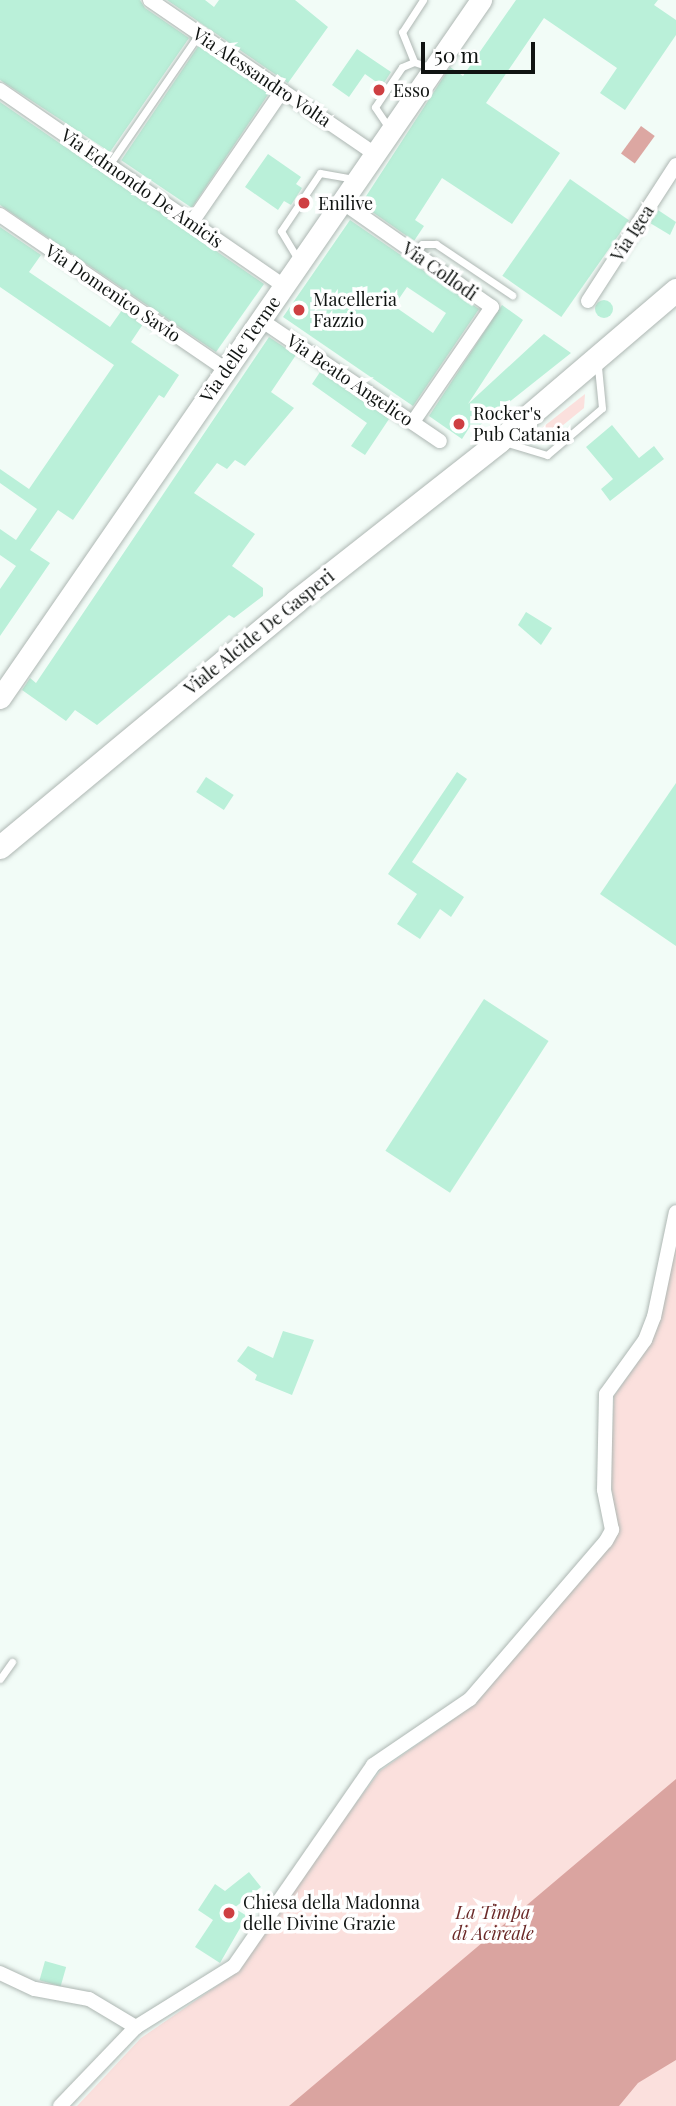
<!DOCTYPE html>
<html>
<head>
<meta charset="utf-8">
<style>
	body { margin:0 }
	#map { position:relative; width:676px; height:2106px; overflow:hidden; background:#f2fcf7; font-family:"Playfair Display",serif }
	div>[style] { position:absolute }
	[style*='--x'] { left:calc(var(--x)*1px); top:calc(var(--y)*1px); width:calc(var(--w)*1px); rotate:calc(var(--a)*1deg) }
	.green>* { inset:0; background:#fbe0dd }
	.forest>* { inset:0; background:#daa4a0 }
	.water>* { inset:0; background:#dca7a2; transform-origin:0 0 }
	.building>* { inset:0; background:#baf0d9; transform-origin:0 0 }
	.round { border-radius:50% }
	.roads { filter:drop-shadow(0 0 2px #aeb7b3) drop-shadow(0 0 2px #aeb7b3) }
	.lane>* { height:7px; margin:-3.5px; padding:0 3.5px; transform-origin:3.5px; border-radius:3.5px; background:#fff }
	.street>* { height:14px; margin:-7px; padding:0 7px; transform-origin:7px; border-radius:7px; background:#fff }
	.secondary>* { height:21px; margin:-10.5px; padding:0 10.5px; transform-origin:10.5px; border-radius:10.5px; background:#fff }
	.primary>* { height:23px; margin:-11.5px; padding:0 11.5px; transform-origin:11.5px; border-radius:11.5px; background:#fff }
	.dots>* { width:19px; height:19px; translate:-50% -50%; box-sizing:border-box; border:4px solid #fff; border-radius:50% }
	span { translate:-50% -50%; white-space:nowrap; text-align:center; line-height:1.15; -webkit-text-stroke:7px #fff; paint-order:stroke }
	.street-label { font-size:18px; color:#101412 }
	.poi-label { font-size:18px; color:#101412 }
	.left { translate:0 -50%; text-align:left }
	.park-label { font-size:18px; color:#6a2928; font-style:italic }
	.scale { position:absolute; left:421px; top:42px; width:114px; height:32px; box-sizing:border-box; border:4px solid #101412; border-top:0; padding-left:9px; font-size:21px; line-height:24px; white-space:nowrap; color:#101412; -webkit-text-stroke:5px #fff; paint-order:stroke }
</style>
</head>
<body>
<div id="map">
	<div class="green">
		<i style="clip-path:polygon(585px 394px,584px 408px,546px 439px,534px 434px)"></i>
		<i style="clip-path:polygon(676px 1236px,676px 2106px,77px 2106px,141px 2038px,240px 1970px,295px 1885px,380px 1771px,476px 1703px,597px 1561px,617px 1532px,610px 1476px,614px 1396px,652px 1342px)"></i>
	</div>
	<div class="forest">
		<i style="clip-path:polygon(676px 1779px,676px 2060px,638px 2083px,619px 2106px,289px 2106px)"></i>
	</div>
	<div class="water">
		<i style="left:641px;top:126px;width:17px;height:34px;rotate:36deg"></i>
	</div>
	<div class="building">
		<i style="clip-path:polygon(0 0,140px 0,145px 8px,189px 38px,110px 152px,0 80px)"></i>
		<i style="clip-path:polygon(167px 0,205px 0,214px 7px,219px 0,295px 0,328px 27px,288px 83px)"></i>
		<i style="clip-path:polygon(516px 0,658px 0,654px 5px,676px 20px,676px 35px,625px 110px,600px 93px,617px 68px,544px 18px,486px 103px,560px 153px,512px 224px,442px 178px,415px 220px,424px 226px,414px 241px,361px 204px,450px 67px,463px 76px)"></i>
		<i style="left:199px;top:45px;width:85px;height:139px;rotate:34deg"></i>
		<i style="clip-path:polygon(357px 49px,391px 72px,382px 86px,365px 74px,349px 97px,332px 85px)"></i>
		<i style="clip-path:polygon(0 102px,264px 284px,216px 352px,0 205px)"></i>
		<i style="clip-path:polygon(268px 154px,301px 177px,296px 184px,302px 188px,291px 205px,284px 201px,278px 210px,245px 187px)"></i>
		<i style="left:570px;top:179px;width:72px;height:118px;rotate:35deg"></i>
		<i style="clip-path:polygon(658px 210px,676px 222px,670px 235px,650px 223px)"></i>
		<i style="clip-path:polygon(evenodd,350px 220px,479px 309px,413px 406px,283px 317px,350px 220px,407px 287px,446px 313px,433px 333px,394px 306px,407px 287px)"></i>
		<i style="clip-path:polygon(0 227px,41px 255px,29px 272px,110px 327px,122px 310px,143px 324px,131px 342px,179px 375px,164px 398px,159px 395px,73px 520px,58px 510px,30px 550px,50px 563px,0 636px,0 589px,16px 566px,0 555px,0 529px,16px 540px,37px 509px,0 483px,0 469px,29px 489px,114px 365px,0 287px)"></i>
		<i class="round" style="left:595px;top:300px;width:18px;height:18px"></i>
		<i style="clip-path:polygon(502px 305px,523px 320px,468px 404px,544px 334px,571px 353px,475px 429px,471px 425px,462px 439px,429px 416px)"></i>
		<i style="clip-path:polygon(269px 337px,296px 355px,271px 392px,294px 408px,245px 466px,235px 460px,227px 469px,217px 463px,194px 493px,255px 534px,232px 566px,263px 588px,263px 596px,234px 618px,229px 615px,97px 725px,75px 710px,66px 721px,22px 690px,30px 678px,36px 683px)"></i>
		<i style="clip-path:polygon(320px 372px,389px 419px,365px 455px,351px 446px,367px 423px,312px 384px)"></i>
		<i style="clip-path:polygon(612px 425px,639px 458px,654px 446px,664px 459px,610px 501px,601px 489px,613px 479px,586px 447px)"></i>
		<i style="clip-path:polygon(526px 612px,552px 628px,541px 645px,518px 625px)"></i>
		<i style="clip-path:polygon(457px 772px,467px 779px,412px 862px,464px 897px,451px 917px,440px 909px,420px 939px,397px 924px,417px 894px,388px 874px)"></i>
		<i style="left:206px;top:777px;width:33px;height:18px;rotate:33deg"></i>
		<i style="clip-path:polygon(676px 783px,676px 946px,600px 894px)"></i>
		<i style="left:484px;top:999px;width:77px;height:181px;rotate:33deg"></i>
		<i style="clip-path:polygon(283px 1331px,314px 1340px,292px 1395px,255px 1380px,257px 1375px,237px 1361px,248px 1346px,273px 1358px)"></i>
		<i style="clip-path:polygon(249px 1872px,261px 1887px,234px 1908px,247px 1916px,220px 1963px,195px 1947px,213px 1920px,198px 1910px,215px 1884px,225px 1891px)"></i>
		<i style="left:45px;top:1961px;width:22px;height:20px;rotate:16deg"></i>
	</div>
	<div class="roads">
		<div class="lane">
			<i style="--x:423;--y:0;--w:38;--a:123"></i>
			<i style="--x:402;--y:32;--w:32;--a:68"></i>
			<i style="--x:414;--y:62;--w:19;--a:18"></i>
			<i style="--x:389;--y:128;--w:25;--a:-124"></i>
			<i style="--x:375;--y:107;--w:48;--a:-56"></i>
			<i style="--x:402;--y:67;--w:13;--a:-23"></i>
			<i style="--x:109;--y:165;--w:159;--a:-55.5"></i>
			<i style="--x:417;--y:254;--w:11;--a:-63"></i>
			<i style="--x:422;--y:244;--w:14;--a:0"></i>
			<i style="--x:436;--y:244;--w:92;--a:33.9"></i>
			<i style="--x:299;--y:261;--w:35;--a:-121"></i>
			<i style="--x:281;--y:231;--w:70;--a:-56.1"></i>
			<i style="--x:320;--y:173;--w:34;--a:10"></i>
			<i style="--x:504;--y:442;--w:45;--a:16.8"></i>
			<i style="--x:547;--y:455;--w:72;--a:-40.5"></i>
			<i style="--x:602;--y:408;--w:41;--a:-95.6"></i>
			<i style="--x:0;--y:1679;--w:21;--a:-55"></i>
		</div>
		<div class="street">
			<i style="--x:150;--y:0;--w:273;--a:34.4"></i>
			<i style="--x:0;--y:90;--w:345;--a:34.6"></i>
			<i style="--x:342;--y:202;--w:183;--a:35"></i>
			<i style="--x:492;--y:307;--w:140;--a:124.5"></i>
			<i style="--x:0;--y:215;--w:274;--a:34.4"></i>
			<i style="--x:192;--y:222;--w:159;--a:-55.5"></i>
			<i style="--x:588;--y:301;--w:162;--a:-57.1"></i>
			<i style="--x:261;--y:320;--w:216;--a:34.1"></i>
			<i style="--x:0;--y:1973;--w:38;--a:25"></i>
			<i style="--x:35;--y:1989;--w:55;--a:10.5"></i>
			<i style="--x:89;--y:1999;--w:55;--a:30.8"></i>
			<i style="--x:136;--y:2027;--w:115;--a:-31.9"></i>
			<i style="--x:234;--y:1966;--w:244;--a:-55.3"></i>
			<i style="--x:373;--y:1765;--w:117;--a:-34.2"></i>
			<i style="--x:470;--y:1699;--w:208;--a:-49.3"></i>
			<i style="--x:606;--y:1541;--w:13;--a:-61"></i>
			<i style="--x:612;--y:1530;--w:41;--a:-101.3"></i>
			<i style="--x:604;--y:1490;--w:96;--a:-88.8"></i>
			<i style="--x:606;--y:1394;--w:67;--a:-54.2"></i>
			<i style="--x:645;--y:1340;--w:25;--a:-69"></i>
			<i style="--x:654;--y:1317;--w:107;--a:-78.2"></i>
			<i style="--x:60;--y:2106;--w:110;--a:-46.1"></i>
		</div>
		<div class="secondary">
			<i style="--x:0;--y:698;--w:848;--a:-55.43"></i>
		</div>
		<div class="primary">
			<i style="--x:0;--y:847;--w:385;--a:-39.7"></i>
			<i style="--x:296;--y:601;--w:258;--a:-38.2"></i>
			<i style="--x:499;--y:441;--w:233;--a:-40.5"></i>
		</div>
	</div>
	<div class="dots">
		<i style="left:379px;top:90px;background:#ce3f42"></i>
		<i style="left:304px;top:203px;background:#ce3f42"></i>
		<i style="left:299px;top:310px;background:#ce3f42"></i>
		<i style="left:459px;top:424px;background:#ce3f42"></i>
		<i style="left:229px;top:1913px;background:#ce3f42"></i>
	</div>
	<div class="street-label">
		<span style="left:262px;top:77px;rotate:34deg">Via Alessandro Volta</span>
		<span style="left:142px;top:188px;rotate:35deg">Via Edmondo De Amicis</span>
		<span style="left:632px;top:233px;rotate:-57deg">Via Igea</span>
		<span style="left:440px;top:271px;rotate:35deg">Via Collodi</span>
		<span style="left:113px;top:293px;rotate:34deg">Via Domenico Savio</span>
		<span style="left:240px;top:349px;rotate:-55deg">Via delle Terme</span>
		<span style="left:350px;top:380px;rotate:34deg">Via Beato Angelico</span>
		<span style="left:259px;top:632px;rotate:-39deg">Viale Alcide De Gasperi</span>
	</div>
	<div class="poi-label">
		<span class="left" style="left:393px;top:90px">Esso</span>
		<span class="left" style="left:318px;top:203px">Enilive</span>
		<span class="left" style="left:313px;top:310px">Macelleria<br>Fazzio</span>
		<span class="left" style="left:473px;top:424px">Rocker's<br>Pub Catania</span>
		<span class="left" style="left:243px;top:1913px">Chiesa della Madonna<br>delle Divine Grazie</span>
	</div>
	<div class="park-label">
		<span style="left:493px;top:1923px">La Timpa<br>di Acireale</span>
	</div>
	<div class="scale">50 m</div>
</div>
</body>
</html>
